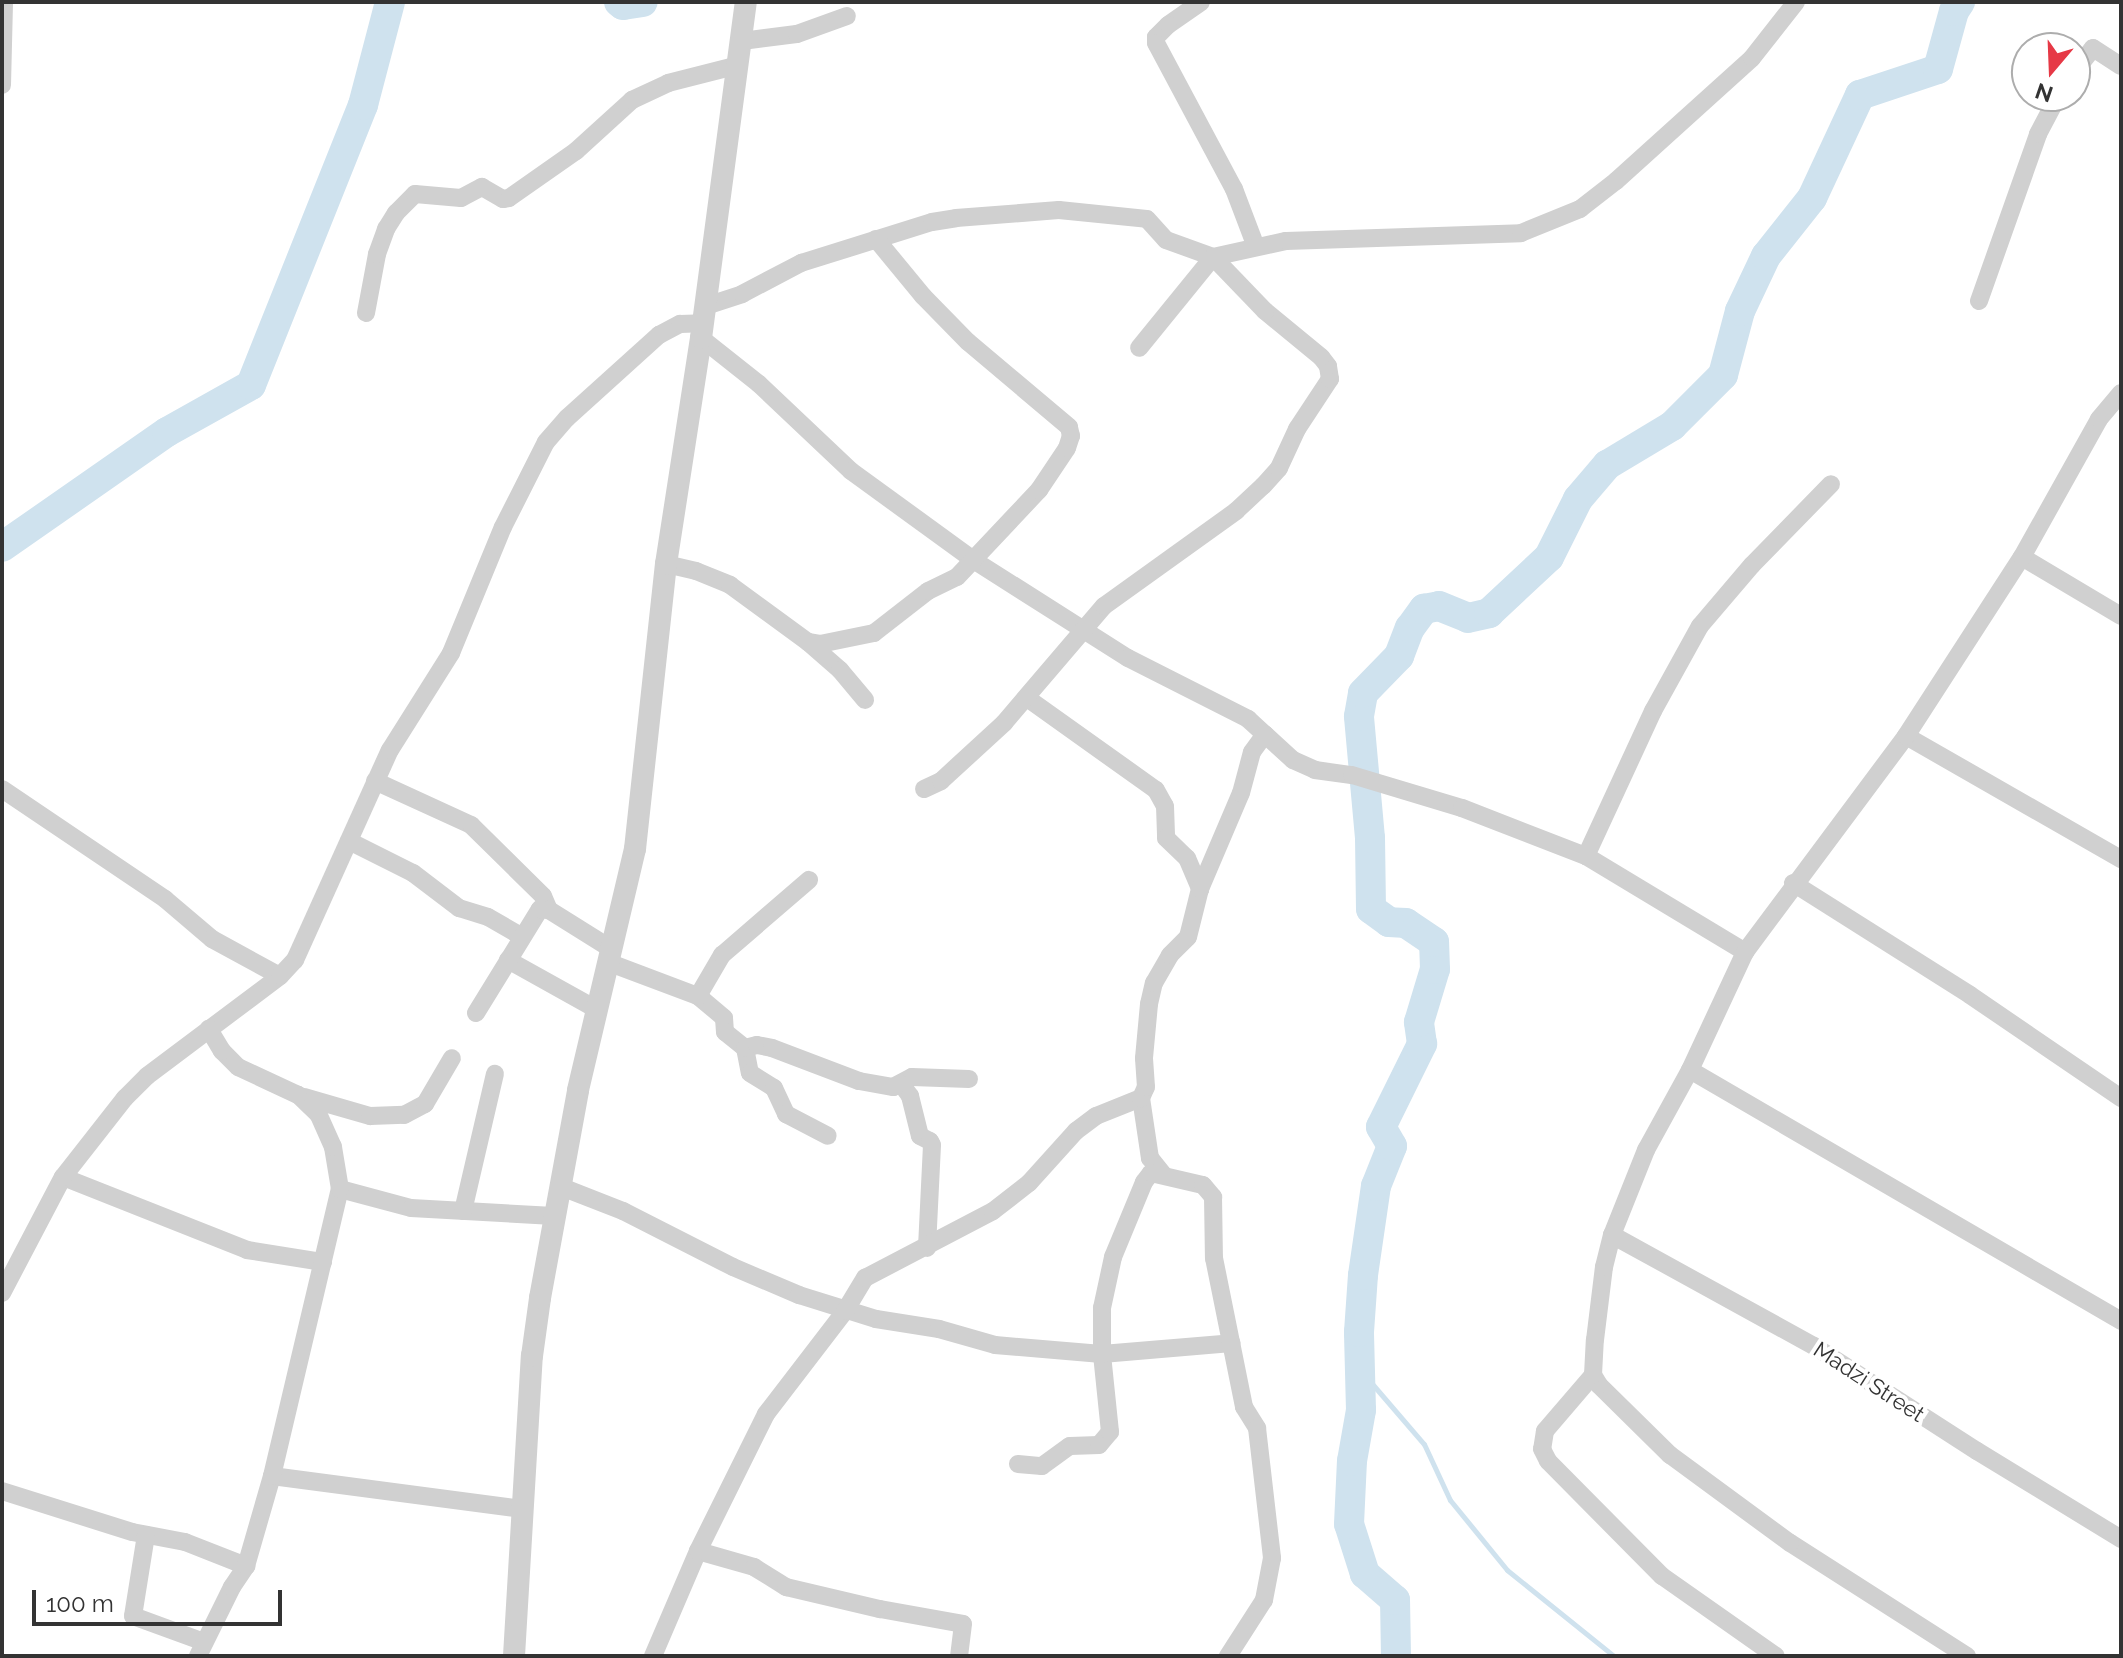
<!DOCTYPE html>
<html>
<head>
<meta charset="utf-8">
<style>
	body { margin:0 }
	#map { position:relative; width:2123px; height:1658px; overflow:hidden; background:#fff; font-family:Raleway,sans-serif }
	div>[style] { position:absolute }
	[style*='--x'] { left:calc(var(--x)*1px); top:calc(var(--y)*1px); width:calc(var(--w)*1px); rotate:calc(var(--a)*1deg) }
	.stream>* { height:5px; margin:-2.5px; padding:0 2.5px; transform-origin:2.5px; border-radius:2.5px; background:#cfe2ee }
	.river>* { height:30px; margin:-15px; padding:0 15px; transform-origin:15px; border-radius:15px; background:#cfe2ee }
	.minor>* { height:18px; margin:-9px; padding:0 9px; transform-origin:9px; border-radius:9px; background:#d0d0d0 }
	.tertiary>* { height:22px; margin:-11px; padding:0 11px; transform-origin:11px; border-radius:11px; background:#d0d0d0 }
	span { translate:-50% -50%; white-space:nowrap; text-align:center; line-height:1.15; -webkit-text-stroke:8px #fff; paint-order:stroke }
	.street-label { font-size:22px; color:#333 }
	.frame { position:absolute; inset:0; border:4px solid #333; pointer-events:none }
	.north { position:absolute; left:2011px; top:32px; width:80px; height:80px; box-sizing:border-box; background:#fff; border:2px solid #adadad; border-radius:50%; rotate:199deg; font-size:22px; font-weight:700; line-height:32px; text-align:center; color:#333 }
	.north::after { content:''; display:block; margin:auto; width:28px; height:36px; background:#e63946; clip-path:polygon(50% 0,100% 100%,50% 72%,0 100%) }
	.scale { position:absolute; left:32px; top:1590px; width:250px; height:36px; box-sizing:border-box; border:4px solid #333; border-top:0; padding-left:10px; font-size:24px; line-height:28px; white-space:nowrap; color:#333; -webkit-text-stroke:6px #fff; paint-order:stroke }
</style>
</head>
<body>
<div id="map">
	<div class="stream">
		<i style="--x:1362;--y:1372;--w:95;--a:49.3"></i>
		<i style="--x:1424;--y:1444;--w:62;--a:65.1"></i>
		<i style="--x:1450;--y:1500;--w:90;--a:50.8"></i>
		<i style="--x:1507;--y:1570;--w:137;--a:38.8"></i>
	</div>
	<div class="river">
		<i style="--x:619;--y:2;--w:5;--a:37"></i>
		<i style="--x:623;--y:5;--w:20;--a:-9"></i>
		<i style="--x:2;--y:547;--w:201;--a:-34.9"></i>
		<i style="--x:167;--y:432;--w:96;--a:-29.2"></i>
		<i style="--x:251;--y:385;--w:302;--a:-68.2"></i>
		<i style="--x:363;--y:105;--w:106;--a:-75.3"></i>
		<i style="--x:1396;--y:1656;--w:56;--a:-91"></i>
		<i style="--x:1395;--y:1600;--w:40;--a:-139"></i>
		<i style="--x:1365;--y:1574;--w:52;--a:-107.7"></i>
		<i style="--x:1349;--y:1524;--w:63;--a:-87.3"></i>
		<i style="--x:1352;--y:1461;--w:52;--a:-80"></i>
		<i style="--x:1361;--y:1410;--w:78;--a:-91.5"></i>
		<i style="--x:1359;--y:1332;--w:57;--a:-86"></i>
		<i style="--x:1363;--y:1275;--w:90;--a:-81.7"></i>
		<i style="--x:1376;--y:1186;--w:43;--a:-68.2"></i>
		<i style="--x:1392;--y:1146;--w:22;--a:-120"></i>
		<i style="--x:1381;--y:1127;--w:93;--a:-63.7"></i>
		<i style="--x:1422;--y:1044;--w:22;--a:-98"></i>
		<i style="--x:1419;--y:1022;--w:55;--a:-73.2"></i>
		<i style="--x:1435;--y:969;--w:27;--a:-92"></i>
		<i style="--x:1434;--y:942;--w:34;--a:-146"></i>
		<i style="--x:1406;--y:923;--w:17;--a:-177"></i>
		<i style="--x:1389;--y:922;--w:22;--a:-144"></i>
		<i style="--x:1371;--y:909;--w:71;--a:-90.8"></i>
		<i style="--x:1370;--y:838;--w:122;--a:-95.2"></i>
		<i style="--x:1359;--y:716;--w:23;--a:-80"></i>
		<i style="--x:1363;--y:693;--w:52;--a:-45.8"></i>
		<i style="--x:1399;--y:656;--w:30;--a:-69"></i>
		<i style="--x:1410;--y:628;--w:24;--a:-54"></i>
		<i style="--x:1424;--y:609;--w:15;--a:-11"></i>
		<i style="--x:1439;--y:606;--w:31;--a:22"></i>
		<i style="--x:1468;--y:618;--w:22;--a:-13"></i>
		<i style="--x:1489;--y:613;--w:82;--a:-43"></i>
		<i style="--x:1549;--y:557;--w:65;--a:-63.4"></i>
		<i style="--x:1578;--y:499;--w:45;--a:-49.5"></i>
		<i style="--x:1607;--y:465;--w:76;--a:-31"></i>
		<i style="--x:1672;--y:426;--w:72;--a:-45"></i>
		<i style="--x:1723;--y:375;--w:66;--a:-75.1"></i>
		<i style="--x:1740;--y:311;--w:61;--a:-64.7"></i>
		<i style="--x:1766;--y:256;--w:74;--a:-51.6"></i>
		<i style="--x:1812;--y:198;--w:114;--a:-65"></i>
		<i style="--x:1860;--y:95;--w:82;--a:-18.4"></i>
		<i style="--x:1938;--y:69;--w:60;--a:-74.6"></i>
		<i style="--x:1954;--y:11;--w:11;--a:-56"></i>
	</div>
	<div class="minor">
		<i style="--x:1201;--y:2;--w:40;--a:145.1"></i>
		<i style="--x:1168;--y:25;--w:17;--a:135"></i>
		<i style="--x:1156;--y:37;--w:6;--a:90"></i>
		<i style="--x:1156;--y:43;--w:166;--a:61.9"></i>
		<i style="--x:1234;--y:189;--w:62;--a:69.2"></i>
		<i style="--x:742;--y:41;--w:55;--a:-7.3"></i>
		<i style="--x:797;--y:34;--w:53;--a:-19.8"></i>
		<i style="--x:2075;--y:71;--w:29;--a:-52"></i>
		<i style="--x:2093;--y:48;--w:33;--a:33"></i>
		<i style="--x:2;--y:85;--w:83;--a:-88.6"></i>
		<i style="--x:1979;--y:301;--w:177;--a:-70.5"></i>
		<i style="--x:2038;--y:134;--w:43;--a:-62.2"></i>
		<i style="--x:706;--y:306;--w:38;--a:-18"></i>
		<i style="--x:742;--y:294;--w:67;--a:-27.7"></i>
		<i style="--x:801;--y:263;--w:137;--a:-17.4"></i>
		<i style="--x:932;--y:222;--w:24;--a:-9"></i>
		<i style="--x:956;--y:218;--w:103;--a:-4.4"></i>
		<i style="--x:1059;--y:210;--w:88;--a:5.8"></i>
		<i style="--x:1147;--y:219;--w:28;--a:48"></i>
		<i style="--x:1166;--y:240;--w:50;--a:19.9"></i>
		<i style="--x:1213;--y:257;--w:75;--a:-12.4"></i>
		<i style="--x:1286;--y:241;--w:235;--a:-1.9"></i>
		<i style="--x:1521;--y:233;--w:64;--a:-22.1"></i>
		<i style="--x:1580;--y:209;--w:46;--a:-37.9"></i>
		<i style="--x:1616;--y:181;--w:183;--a:-42.1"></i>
		<i style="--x:1752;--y:58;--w:71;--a:-51.8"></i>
		<i style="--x:366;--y:313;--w:60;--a:-79.4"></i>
		<i style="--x:377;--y:254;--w:27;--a:-70"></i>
		<i style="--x:386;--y:229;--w:19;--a:-58"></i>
		<i style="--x:396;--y:213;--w:27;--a:-45"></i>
		<i style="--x:415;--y:194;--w:46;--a:5"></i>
		<i style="--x:461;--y:198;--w:24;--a:-28"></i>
		<i style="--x:482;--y:187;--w:24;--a:30"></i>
		<i style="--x:503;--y:199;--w:6;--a:-9"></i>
		<i style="--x:509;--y:198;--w:82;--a:-35"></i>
		<i style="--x:576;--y:151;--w:76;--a:-42.3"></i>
		<i style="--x:632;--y:100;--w:40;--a:-25"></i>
		<i style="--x:668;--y:83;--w:73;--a:-14.2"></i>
		<i style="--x:701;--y:338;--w:74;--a:38.4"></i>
		<i style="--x:759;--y:384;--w:127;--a:43.4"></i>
		<i style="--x:851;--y:471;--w:153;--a:36"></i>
		<i style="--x:975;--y:561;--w:181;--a:32.4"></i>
		<i style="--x:1128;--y:658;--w:135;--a:26.9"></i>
		<i style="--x:1248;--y:719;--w:61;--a:42.3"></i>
		<i style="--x:1293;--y:760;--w:24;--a:24"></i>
		<i style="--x:1315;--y:770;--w:37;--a:8"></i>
		<i style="--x:1352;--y:775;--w:115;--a:16.7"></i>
		<i style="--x:1462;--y:808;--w:133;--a:21.2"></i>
		<i style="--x:1586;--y:856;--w:186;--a:31.1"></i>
		<i style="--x:2022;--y:557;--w:115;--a:30.8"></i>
		<i style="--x:666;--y:564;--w:31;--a:13"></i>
		<i style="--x:696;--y:571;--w:37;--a:22"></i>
		<i style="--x:730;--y:585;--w:97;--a:36.2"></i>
		<i style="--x:808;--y:642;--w:12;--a:9"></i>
		<i style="--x:820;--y:644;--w:55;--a:-11.5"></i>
		<i style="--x:874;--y:633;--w:68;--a:-37.9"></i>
		<i style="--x:928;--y:591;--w:32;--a:-26"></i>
		<i style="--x:957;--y:577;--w:120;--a:-46.7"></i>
		<i style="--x:1039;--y:490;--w:50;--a:-56.3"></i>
		<i style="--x:1067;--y:448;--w:13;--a:-72"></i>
		<i style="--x:1071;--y:436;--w:9;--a:-103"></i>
		<i style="--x:1069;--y:427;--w:132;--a:-139.9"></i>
		<i style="--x:968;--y:342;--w:64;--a:-134.4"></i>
		<i style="--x:923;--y:296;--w:74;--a:-129.5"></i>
		<i style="--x:808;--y:642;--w:43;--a:41.2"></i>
		<i style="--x:840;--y:670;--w:39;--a:50"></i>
		<i style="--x:1027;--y:698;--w:158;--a:35.5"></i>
		<i style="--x:1156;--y:790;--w:18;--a:61"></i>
		<i style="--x:1165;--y:806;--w:32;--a:88"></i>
		<i style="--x:1166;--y:838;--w:29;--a:44"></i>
		<i style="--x:1187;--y:858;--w:34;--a:67"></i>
		<i style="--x:1906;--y:736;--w:248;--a:29.8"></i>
		<i style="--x:375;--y:781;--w:106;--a:24.6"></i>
		<i style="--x:471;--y:825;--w:101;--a:44.6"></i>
		<i style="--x:543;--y:896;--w:15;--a:67"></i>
		<i style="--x:2;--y:789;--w:197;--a:34"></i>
		<i style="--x:165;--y:899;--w:62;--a:40.4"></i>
		<i style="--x:212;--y:939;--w:77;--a:28.6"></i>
		<i style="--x:924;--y:789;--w:19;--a:-25"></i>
		<i style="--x:941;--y:781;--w:86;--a:-42.6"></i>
		<i style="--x:1004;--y:723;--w:154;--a:-49.5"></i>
		<i style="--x:1104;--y:606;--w:163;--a:-35.7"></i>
		<i style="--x:1236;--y:511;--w:37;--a:-43"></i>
		<i style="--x:1263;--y:486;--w:24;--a:-48"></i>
		<i style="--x:1279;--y:468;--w:43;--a:-65.2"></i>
		<i style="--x:1297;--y:429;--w:60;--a:-56.6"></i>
		<i style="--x:1330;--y:379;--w:13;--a:-99"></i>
		<i style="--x:1328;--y:366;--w:11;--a:-128"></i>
		<i style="--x:1321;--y:357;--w:72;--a:-140.6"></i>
		<i style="--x:1265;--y:311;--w:75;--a:-133.9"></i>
		<i style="--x:1213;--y:257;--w:117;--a:129.1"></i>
		<i style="--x:349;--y:841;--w:72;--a:26.6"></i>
		<i style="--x:413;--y:873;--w:58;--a:37.3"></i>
		<i style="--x:459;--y:908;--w:30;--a:17"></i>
		<i style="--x:488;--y:917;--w:39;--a:30"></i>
		<i style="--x:1586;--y:856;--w:160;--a:-65.2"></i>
		<i style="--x:1653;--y:711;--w:97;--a:-61.1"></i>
		<i style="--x:1700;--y:626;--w:80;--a:-49.6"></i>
		<i style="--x:1752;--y:565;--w:113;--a:-45.7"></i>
		<i style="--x:1793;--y:883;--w:209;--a:32.3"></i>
		<i style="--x:1970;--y:995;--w:183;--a:34.3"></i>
		<i style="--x:508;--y:960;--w:103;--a:29.1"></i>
		<i style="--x:610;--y:963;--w:94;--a:20.6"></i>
		<i style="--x:698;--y:996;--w:34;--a:40"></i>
		<i style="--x:724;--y:1018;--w:14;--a:86"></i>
		<i style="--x:725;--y:1032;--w:26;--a:39"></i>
		<i style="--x:745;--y:1048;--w:25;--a:79"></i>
		<i style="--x:750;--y:1073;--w:28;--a:32"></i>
		<i style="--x:774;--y:1088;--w:29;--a:65"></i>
		<i style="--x:786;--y:1114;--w:47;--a:27.6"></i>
		<i style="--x:698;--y:996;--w:48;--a:-59.7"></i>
		<i style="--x:722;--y:955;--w:115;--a:-40.8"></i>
		<i style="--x:476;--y:1013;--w:122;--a:-58.4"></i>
		<i style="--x:540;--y:909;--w:9;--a:6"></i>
		<i style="--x:549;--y:910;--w:75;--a:32"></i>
		<i style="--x:745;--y:1048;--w:12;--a:-14"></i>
		<i style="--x:757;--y:1045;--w:15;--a:11"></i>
		<i style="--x:772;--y:1048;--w:93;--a:20.8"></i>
		<i style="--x:859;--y:1081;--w:35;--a:10"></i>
		<i style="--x:893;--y:1087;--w:21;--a:-28"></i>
		<i style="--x:912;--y:1077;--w:57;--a:2"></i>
		<i style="--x:1690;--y:1070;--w:499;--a:30.2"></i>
		<i style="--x:902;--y:1085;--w:14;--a:54"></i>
		<i style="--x:910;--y:1096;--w:41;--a:76"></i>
		<i style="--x:920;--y:1136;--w:11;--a:27"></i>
		<i style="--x:930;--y:1141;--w:4;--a:63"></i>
		<i style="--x:932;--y:1145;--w:103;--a:92.8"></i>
		<i style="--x:304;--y:1097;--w:69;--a:16.1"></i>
		<i style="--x:370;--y:1116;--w:34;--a:-2"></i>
		<i style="--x:404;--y:1115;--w:24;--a:-28"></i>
		<i style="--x:425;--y:1104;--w:53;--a:-59.6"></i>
		<i style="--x:1141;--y:1098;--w:61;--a:81.5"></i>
		<i style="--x:1150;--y:1158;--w:21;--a:51"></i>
		<i style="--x:63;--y:1177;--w:198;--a:21.6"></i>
		<i style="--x:247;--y:1250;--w:77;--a:9"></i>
		<i style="--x:559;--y:1186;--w:69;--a:21.3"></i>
		<i style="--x:623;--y:1211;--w:123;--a:27"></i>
		<i style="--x:733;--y:1267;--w:72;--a:23"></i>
		<i style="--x:799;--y:1295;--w:81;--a:17.3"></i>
		<i style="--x:876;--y:1319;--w:64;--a:9"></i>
		<i style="--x:939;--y:1329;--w:58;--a:15.9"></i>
		<i style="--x:995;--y:1345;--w:107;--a:4.8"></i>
		<i style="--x:1102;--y:1354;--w:130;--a:-4.8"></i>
		<i style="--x:340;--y:1189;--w:73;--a:15"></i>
		<i style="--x:411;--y:1208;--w:143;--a:3.2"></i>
		<i style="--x:463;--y:1211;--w:141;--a:-76.9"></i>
		<i style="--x:1612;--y:1235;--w:230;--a:28.8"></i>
		<i style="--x:1814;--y:1346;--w:194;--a:32.8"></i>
		<i style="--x:1977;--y:1451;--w:169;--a:31.4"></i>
		<i style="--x:2;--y:1293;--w:131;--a:-62.3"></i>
		<i style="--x:63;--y:1177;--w:100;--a:-51.9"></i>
		<i style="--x:125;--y:1098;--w:31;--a:-45"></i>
		<i style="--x:147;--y:1076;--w:166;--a:-36.9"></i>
		<i style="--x:280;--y:976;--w:22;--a:-47"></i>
		<i style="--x:295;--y:960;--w:230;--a:-65.7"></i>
		<i style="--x:390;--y:750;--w:115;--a:-57.8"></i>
		<i style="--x:451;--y:653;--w:136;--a:-67.6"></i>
		<i style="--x:503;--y:527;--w:95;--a:-63.2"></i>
		<i style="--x:546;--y:442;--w:32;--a:-49"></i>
		<i style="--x:567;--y:418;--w:124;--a:-42.1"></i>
		<i style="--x:659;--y:335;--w:24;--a:-28"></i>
		<i style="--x:680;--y:324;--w:23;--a:-2"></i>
		<i style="--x:1593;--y:1375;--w:74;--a:130.6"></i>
		<i style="--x:1545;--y:1431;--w:18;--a:99"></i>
		<i style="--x:1542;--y:1449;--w:13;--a:63"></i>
		<i style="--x:1548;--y:1461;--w:162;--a:45.3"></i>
		<i style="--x:1662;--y:1576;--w:139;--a:35.1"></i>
		<i style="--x:1018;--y:1464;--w:24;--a:5"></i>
		<i style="--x:1042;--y:1466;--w:34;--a:-36"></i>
		<i style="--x:1070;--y:1446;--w:29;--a:-2"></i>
		<i style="--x:1099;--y:1445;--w:17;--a:-50"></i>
		<i style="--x:1110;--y:1432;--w:78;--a:-95.9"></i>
		<i style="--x:1102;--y:1354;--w:46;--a:-90"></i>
		<i style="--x:1102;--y:1308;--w:52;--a:-77.8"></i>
		<i style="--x:1113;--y:1257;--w:81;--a:-67.5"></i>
		<i style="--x:1144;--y:1182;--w:11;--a:-52"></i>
		<i style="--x:1151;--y:1173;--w:53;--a:13"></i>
		<i style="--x:1203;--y:1185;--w:16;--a:50"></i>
		<i style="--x:1213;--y:1197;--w:61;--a:89.1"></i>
		<i style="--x:1214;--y:1258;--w:152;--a:78.6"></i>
		<i style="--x:1244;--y:1407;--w:25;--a:58"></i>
		<i style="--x:1257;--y:1428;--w:131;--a:83.4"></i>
		<i style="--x:1272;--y:1558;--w:43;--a:100.8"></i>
		<i style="--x:1264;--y:1600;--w:67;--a:122.7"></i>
		<i style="--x:272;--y:1476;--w:254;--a:7.5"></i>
		<i style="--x:2;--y:1491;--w:136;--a:17.5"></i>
		<i style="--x:132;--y:1532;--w:54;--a:10.7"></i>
		<i style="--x:185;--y:1542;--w:66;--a:21.5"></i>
		<i style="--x:146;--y:1535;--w:82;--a:99.1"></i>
		<i style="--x:133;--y:1616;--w:76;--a:20.1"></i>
		<i style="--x:698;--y:1551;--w:58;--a:15.9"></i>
		<i style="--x:754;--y:1567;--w:38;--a:32"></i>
		<i style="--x:786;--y:1587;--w:97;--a:13.2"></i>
		<i style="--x:880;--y:1609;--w:84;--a:10.2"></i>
		<i style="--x:963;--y:1624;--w:32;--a:97"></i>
		<i style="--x:198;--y:1656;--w:77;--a:-63.8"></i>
		<i style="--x:232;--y:1587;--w:25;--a:-56"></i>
		<i style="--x:246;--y:1566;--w:94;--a:-73.9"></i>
		<i style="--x:272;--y:1476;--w:295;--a:-76.7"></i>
		<i style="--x:340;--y:1189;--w:43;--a:-99.5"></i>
		<i style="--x:333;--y:1147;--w:36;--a:-114"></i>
		<i style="--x:318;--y:1114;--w:28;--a:-136"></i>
		<i style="--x:298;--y:1095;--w:66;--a:-155"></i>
		<i style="--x:238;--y:1067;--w:23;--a:-135"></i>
		<i style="--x:222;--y:1051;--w:26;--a:-121"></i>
		<i style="--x:653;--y:1656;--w:114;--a:-66.8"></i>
		<i style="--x:698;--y:1551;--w:153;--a:-63.6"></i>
		<i style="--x:766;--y:1414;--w:130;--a:-52.5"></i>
		<i style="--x:845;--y:1311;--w:39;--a:-59"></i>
		<i style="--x:865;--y:1278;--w:144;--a:-27.6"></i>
		<i style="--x:993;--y:1211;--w:46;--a:-37.9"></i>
		<i style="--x:1029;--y:1183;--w:70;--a:-47.9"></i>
		<i style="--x:1076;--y:1131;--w:25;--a:-37"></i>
		<i style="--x:1096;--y:1116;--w:48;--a:-21.8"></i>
		<i style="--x:1141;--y:1098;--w:12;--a:-66"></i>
		<i style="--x:1146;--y:1087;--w:29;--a:-94"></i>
		<i style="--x:1144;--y:1058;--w:54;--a:-84.7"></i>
		<i style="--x:1149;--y:1004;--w:22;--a:-77"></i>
		<i style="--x:1154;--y:983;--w:32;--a:-60"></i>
		<i style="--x:1170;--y:955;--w:25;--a:-45"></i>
		<i style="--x:1188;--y:937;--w:49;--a:-76"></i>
		<i style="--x:1200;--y:889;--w:104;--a:-66.9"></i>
		<i style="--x:1241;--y:793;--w:42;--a:-75"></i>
		<i style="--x:1252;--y:752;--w:22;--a:-54"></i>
		<i style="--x:1967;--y:1656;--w:210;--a:-147.4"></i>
		<i style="--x:1790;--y:1543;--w:149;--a:-143.7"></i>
		<i style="--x:1670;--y:1455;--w:100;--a:-135.4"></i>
		<i style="--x:1599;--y:1385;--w:12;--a:-121"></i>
		<i style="--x:1593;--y:1375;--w:35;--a:-87"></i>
		<i style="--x:1595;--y:1340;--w:74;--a:-83"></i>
		<i style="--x:1604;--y:1267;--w:33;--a:-76"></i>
		<i style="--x:1612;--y:1235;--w:92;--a:-68.2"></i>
		<i style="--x:1646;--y:1150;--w:91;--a:-61.2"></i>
		<i style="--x:1690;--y:1070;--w:130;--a:-65"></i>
		<i style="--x:1745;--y:952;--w:269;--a:-53.3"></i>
		<i style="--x:1906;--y:736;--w:213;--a:-57.1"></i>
		<i style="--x:2022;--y:557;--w:158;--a:-60.8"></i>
		<i style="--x:2099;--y:419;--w:34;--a:-50"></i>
	</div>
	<div class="tertiary">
		<i style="--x:514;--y:1656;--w:301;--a:-86.6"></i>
		<i style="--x:532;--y:1356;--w:59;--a:-82.1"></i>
		<i style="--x:540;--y:1298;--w:211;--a:-79.6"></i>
		<i style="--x:578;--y:1090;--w:248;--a:-76.7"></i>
		<i style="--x:635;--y:849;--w:287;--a:-83.8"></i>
		<i style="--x:666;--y:564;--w:229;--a:-81.2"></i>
		<i style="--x:701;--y:338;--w:339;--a:-82.4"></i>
	</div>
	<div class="street-label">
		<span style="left:1869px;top:1382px;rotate:33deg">Madzi Street</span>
	</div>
	<div class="frame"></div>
	<div class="north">N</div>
	<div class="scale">100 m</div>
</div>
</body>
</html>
